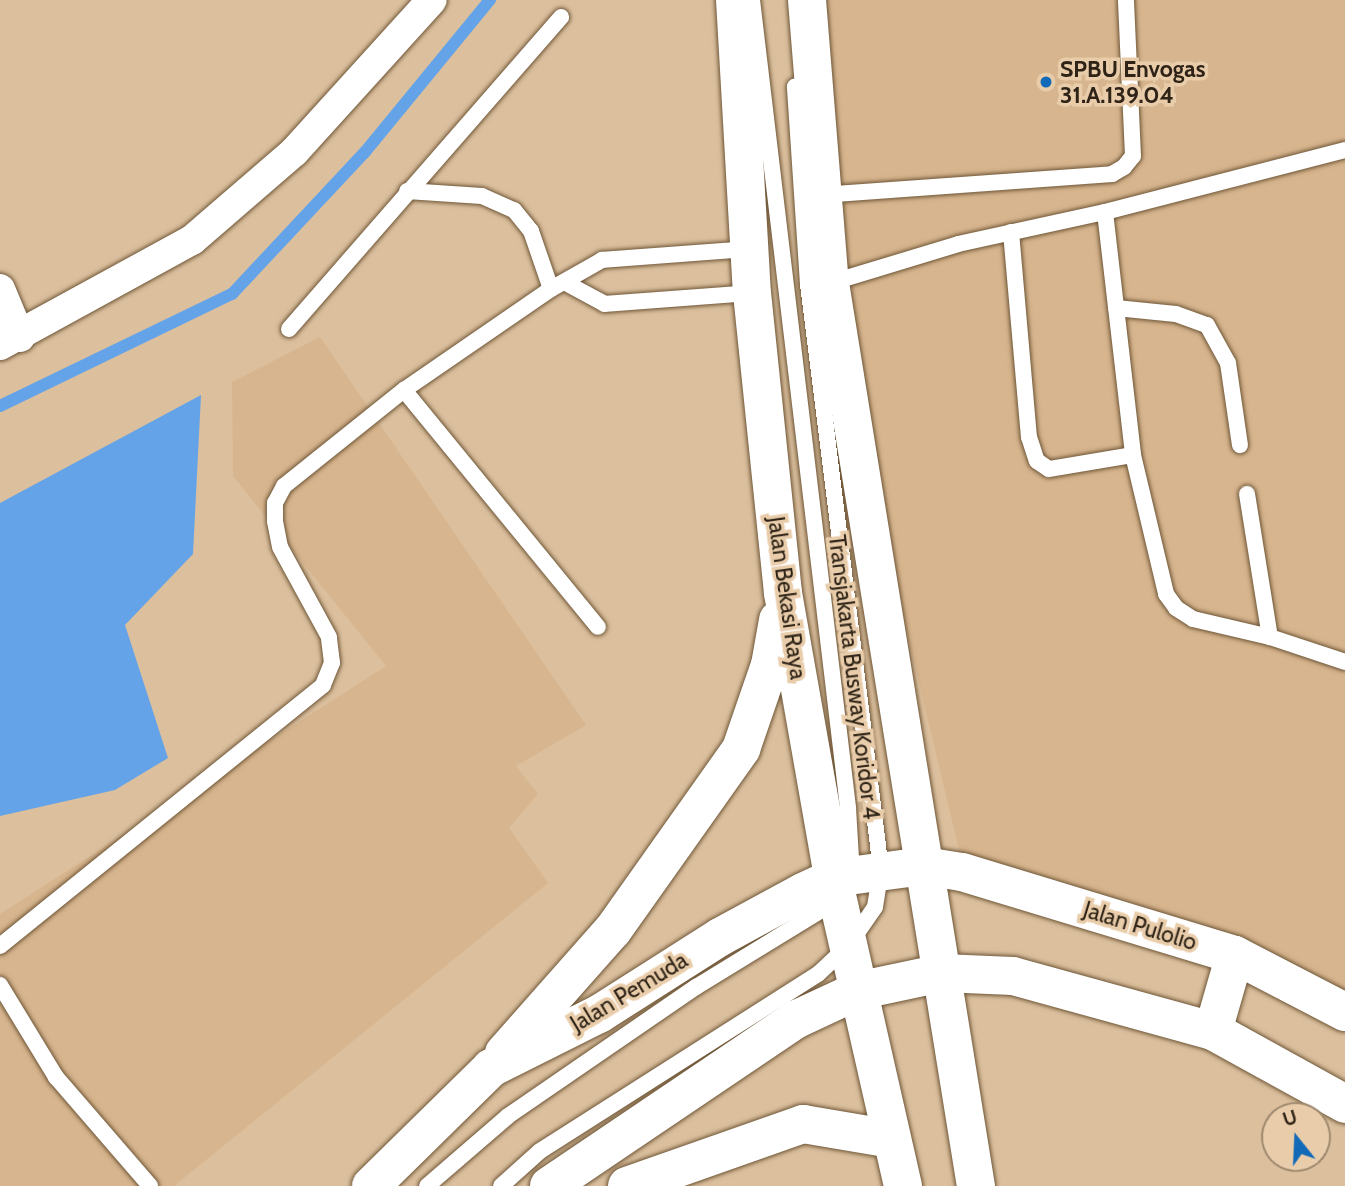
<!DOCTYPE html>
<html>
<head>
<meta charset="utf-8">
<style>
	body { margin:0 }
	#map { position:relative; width:1345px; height:1186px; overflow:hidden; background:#dcc09e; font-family:Cabin,sans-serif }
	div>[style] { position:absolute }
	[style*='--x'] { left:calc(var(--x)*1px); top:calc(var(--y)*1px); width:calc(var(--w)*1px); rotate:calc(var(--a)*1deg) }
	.built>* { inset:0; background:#d7b58e }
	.water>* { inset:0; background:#64a3e8 }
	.stream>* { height:12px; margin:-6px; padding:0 6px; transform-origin:6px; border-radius:6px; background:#64a3e8 }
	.roads { filter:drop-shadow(0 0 2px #6e5637) drop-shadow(0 0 2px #6e5637) }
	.service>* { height:16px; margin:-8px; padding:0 8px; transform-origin:8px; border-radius:8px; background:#fff }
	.minor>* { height:30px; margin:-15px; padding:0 15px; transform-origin:15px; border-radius:15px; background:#fff }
	.tertiary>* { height:38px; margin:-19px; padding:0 19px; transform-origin:19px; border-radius:19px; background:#fff }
	.primary>* { height:38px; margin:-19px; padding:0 19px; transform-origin:19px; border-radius:19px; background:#fff }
	.dots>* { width:19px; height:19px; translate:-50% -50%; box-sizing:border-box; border:4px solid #e9cdab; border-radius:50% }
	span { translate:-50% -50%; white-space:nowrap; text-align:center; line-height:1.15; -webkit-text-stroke:7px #e9cdab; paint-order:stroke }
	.poi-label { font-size:23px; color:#2e2316; font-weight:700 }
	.left { translate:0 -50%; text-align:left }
	.street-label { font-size:23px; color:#2e2316 }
	.north { position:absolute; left:1261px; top:1102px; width:70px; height:70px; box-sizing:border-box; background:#e9cdab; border:2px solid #9e896f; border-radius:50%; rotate:342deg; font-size:19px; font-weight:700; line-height:28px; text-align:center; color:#2e2316 }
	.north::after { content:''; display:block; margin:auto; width:24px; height:32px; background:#136ab7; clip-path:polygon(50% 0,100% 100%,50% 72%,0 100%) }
</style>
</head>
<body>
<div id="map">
	<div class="built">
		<i style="clip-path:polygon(817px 0,1345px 0,1345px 1031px,1226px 962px,963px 867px,830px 310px)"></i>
		<i style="clip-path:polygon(320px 337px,586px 725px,516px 766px,538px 794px,509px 828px,548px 883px,174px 1186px,0 1186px,0 914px,386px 666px,233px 476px,232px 382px)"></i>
	</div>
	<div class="water">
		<i style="clip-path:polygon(201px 395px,193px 554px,125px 625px,168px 758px,115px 790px,0 816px,0 503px)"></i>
	</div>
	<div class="stream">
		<i style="--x:0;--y:406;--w:258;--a:-25.8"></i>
		<i style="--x:232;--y:294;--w:195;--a:-46.9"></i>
		<i style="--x:365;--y:152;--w:197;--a:-50.6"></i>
	</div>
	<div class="roads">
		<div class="service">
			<i style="--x:752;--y:0;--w:814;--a:83.22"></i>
			<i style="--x:848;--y:808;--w:67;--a:86.6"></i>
			<i style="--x:407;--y:191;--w:75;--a:3.8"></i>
			<i style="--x:482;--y:196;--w:35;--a:24"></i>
			<i style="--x:514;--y:210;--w:27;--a:51"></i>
			<i style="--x:531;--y:231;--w:61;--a:71"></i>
			<i style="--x:821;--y:195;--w:292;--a:-4.1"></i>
			<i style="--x:1112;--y:174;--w:14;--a:-30"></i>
			<i style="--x:1124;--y:167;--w:14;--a:-51"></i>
			<i style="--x:1133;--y:156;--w:156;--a:-92.6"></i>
			<i style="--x:1105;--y:212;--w:245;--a:83.4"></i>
			<i style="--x:1133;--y:455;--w:143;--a:76.6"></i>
			<i style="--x:1166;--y:594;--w:17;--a:54"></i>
			<i style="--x:1176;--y:608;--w:20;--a:33"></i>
			<i style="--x:1193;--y:619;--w:79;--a:13.2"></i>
			<i style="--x:1270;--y:637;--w:79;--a:18.4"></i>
			<i style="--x:1011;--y:232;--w:206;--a:85"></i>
			<i style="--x:1029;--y:437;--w:25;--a:72"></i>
			<i style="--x:1037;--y:461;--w:14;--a:34"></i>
			<i style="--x:1049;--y:469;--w:85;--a:-9.5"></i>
			<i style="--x:566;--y:283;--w:44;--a:28.3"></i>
			<i style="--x:605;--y:304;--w:147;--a:-4.3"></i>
			<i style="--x:830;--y:283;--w:134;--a:-16.9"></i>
			<i style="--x:958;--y:244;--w:150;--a:-12.3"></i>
			<i style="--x:1105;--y:212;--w:248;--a:-14.5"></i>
			<i style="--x:1116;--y:308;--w:60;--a:5.7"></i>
			<i style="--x:1176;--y:314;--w:33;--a:20"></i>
			<i style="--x:1207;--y:325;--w:43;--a:61.1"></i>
			<i style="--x:1228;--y:363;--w:83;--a:81.7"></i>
			<i style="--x:289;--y:329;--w:414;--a:-48.9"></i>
			<i style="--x:404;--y:390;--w:306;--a:50.7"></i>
			<i style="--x:1247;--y:494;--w:145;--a:80.9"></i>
			<i style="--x:0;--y:946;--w:415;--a:-38.9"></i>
			<i style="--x:323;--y:685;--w:24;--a:-68"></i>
			<i style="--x:332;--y:663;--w:26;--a:-97"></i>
			<i style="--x:329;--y:637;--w:102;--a:-118.6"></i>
			<i style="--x:280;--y:547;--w:26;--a:-101"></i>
			<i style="--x:275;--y:521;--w:18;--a:-90"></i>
			<i style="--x:275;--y:503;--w:19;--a:-62"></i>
			<i style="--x:284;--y:486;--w:154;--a:-38.7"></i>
			<i style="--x:404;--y:390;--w:178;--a:-34.5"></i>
			<i style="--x:551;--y:289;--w:59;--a:-29.6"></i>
			<i style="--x:602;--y:260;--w:147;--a:-4.3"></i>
			<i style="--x:0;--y:985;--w:108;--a:58.7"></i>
			<i style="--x:56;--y:1077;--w:144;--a:49.2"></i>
			<i style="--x:427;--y:1186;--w:107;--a:-40.8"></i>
			<i style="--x:508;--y:1116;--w:228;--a:-34.5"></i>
			<i style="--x:696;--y:987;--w:167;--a:-31.5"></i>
			<i style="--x:501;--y:1186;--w:52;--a:-41.9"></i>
			<i style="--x:540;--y:1151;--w:330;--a:-32.5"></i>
			<i style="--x:818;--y:974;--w:41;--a:-43"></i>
			<i style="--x:848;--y:946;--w:47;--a:-55.3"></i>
			<i style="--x:875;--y:907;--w:37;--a:-81"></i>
			<i style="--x:881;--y:870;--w:591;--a:-97.1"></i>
			<i style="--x:808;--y:284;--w:198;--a:-93.8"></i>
		</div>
		<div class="minor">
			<i style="--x:0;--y:289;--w:52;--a:67.4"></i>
			<i style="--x:0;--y:345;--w:219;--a:-28.7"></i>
			<i style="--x:192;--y:240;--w:135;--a:-40.8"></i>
			<i style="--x:294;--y:152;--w:205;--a:-47.8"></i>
		</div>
		<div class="tertiary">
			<i style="--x:924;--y:866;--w:38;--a:9"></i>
			<i style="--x:962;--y:872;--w:285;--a:16.9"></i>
			<i style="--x:1235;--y:955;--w:124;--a:27.4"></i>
			<i style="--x:942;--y:973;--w:71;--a:2.4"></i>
			<i style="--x:1013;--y:976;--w:207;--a:15.4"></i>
			<i style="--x:1213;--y:1031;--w:151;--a:28.9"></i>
			<i style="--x:1213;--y:1031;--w:79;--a:-73.9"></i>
		</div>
		<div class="primary">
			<i style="--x:735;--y:0;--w:293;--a:86.7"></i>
			<i style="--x:752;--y:293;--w:302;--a:84.1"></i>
			<i style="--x:783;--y:593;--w:289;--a:80"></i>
			<i style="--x:833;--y:878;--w:316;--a:77.2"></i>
			<i style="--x:807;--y:0;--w:284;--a:85.4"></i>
			<i style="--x:830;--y:283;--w:915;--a:80.82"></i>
			<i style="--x:504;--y:1053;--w:164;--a:-48.5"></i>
			<i style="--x:613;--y:930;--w:222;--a:-54.7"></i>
			<i style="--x:741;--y:749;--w:89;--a:-71"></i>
			<i style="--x:770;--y:665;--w:46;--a:-79.9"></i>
			<i style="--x:371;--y:1186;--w:168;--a:-44.5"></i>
			<i style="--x:491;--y:1068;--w:121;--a:-26.6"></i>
			<i style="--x:599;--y:1014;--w:143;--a:-32.5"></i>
			<i style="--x:720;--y:937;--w:94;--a:-28.5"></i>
			<i style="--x:803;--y:892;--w:33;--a:-25"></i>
			<i style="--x:833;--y:878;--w:92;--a:-7.5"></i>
			<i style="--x:549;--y:1186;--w:299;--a:-34"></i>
			<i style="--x:797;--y:1019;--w:66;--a:-25"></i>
			<i style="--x:857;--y:991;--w:87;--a:-12"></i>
			<i style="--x:627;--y:1186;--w:187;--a:-19.4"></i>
			<i style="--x:803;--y:1124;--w:90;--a:9.6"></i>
		</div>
	</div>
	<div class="dots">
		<i style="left:1046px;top:82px;background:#136ab7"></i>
	</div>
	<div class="poi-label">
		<span class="left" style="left:1060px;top:82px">SPBU Envogas<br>31.A.139.04</span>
	</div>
	<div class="street-label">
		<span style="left:787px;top:598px;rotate:82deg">Jalan Bekasi Raya</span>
		<span style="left:854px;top:677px;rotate:83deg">Transjakarta Busway Koridor 4</span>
		<span style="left:1140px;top:926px;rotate:17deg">Jalan Pulolio</span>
		<span style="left:629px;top:992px;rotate:-31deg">Jalan Pemuda</span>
	</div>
	<div class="north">U</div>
</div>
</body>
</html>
